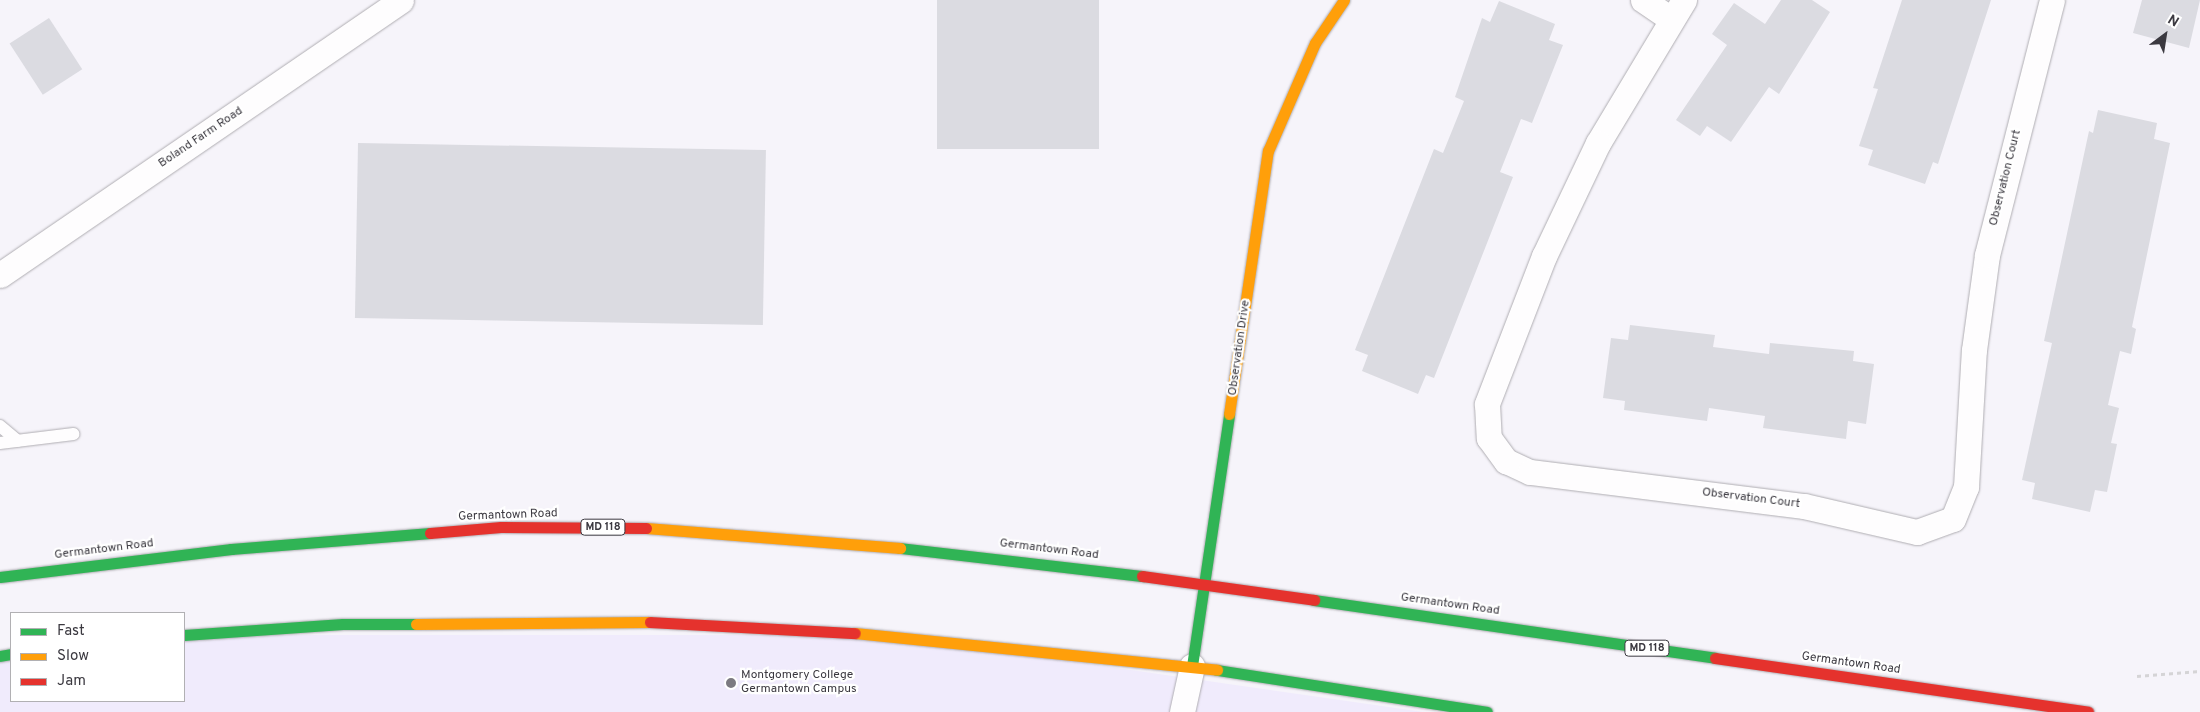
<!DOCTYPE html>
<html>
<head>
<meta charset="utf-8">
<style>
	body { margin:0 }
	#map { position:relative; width:2200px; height:712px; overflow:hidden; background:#f6f4fa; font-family:Overpass,sans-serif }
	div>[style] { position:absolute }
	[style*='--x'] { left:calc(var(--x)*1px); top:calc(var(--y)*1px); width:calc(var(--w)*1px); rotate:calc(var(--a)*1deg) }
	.built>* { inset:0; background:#f0ebfc }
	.building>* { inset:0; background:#dbdbe1; transform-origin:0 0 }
	.path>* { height:3px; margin-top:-1.5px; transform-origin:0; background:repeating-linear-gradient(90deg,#d5d4d6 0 4px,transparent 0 8px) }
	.roads { filter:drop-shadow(0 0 1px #afadb2) drop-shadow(0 0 1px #afadb2) }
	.lane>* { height:12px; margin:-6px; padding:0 6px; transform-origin:6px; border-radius:6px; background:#fefdfe }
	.street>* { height:25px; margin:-12.5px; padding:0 12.5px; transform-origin:12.5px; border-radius:12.5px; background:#fefdfe }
	.fast>* { height:11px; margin:-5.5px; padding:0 5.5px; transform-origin:5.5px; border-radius:5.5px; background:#30b455 }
	.slow>* { height:11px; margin:-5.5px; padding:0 5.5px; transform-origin:5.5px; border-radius:5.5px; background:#ff9f0a }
	.jam>* { height:11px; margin:-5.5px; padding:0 5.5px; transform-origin:5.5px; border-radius:5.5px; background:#e5322d }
	.dots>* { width:14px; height:14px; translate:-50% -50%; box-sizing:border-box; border:2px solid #fff; border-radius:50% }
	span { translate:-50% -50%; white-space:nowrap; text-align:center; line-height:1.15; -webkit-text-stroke:4.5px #fff; paint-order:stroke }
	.shield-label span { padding:1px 4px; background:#fff; border:1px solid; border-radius:4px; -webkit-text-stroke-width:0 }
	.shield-label { font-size:11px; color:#3b3940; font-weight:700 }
	.street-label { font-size:12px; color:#3b3940 }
	.poi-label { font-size:12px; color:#3b3940 }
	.left { translate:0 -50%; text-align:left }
	.legend { position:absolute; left:10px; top:612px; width:175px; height:90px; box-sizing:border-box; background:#fff; border:1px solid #b1b0b3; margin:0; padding:6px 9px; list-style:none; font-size:15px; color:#3b3940 }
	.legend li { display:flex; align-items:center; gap:10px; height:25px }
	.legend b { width:25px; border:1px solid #b1b0b3 }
	.north { position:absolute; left:2140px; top:10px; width:50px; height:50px; -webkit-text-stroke:4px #fff; paint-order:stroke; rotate:31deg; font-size:14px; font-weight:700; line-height:20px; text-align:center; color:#3b3940 }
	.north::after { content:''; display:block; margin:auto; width:18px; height:22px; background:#3b3940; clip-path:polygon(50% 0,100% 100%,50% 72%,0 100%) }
</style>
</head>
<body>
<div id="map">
	<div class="built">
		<i style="clip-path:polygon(184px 635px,886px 635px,1424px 712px,0 712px,0 656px,11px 654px,11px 701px,184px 701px)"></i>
	</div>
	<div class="building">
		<i style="left:937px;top:0;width:162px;height:149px"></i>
		<i style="clip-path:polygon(1781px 0,1812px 0,1830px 12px,1779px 94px,1769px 87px,1731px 142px,1707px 126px,1700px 136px,1676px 120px,1727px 45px,1712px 34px,1734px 3px,1765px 24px)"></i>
		<i style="clip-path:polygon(1902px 0,1991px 0,1938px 164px,1933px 162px,1925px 184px,1868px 165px,1873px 150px,1859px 146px,1878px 89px,1873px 88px)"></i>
		<i style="clip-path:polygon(2142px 0,2200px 0,2189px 48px,2133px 33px)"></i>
		<i style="clip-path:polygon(1499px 1px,1555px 24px,1549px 40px,1563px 45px,1532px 123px,1521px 119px,1500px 172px,1513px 177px,1434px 378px,1426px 375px,1418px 394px,1362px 371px,1368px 355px,1355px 350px,1434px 149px,1443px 153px,1464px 101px,1455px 97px,1482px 18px,1490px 22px)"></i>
		<i style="left:49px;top:18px;width:61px;height:47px;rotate:57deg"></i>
		<i style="clip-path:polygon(2098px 110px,2157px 123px,2154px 139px,2170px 143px,2132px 327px,2136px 329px,2131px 354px,2120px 351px,2108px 405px,2119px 408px,2111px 443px,2117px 444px,2107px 492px,2095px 490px,2090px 512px,2032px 499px,2035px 483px,2022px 480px,2052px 343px,2044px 341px,2089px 131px,2093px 133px)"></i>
		<i style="left:358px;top:143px;width:408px;height:175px;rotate:1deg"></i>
		<i style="clip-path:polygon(1630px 325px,1715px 335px,1713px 347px,1769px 354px,1770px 343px,1854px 351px,1853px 361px,1874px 364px,1866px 424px,1848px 421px,1846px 439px,1763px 428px,1765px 416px,1709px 408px,1707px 421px,1624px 410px,1625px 401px,1603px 398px,1611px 338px,1628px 340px)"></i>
	</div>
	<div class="path">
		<i style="--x:2137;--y:676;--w:63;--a:-4.5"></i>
	</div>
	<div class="roads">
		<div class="lane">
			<i style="--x:0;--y:426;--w:23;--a:40"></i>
			<i style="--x:0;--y:443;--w:74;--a:-7"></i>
		</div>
		<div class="street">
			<i style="--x:1643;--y:0;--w:34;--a:34"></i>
			<i style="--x:1684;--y:0;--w:167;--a:121"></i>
			<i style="--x:1598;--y:143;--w:125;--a:115.5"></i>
			<i style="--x:1544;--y:256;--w:159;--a:111.1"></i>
			<i style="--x:1487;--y:404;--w:34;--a:87"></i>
			<i style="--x:1489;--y:438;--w:29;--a:54"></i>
			<i style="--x:1506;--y:461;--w:26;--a:25"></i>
			<i style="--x:1530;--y:472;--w:276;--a:7.1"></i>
			<i style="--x:1804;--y:506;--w:116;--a:13"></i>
			<i style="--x:1917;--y:532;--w:38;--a:-20"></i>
			<i style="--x:1953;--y:519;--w:35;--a:-68"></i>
			<i style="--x:1966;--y:487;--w:137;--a:-86.7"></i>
			<i style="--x:1974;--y:350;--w:96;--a:-82.2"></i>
			<i style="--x:1987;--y:255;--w:263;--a:-75.7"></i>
			<i style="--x:0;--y:275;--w:486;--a:-34.4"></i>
			<i style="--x:1182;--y:712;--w:47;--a:-77.7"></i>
		</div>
		<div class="fast">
			<i style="--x:900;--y:548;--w:244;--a:6.6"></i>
			<i style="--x:0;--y:577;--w:233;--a:-6.9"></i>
			<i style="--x:231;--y:549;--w:200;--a:-4.6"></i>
			<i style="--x:1314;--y:600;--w:405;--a:8.2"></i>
			<i style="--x:184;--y:635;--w:159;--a:-4"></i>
			<i style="--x:343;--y:624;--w:73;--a:0"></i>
			<i style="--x:0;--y:656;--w:11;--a:-10"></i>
			<i style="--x:1192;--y:666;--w:255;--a:-81.6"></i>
			<i style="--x:1217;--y:670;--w:273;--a:8.8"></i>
		</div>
		<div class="slow">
			<i style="--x:1229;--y:414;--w:266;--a:-81.6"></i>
			<i style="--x:1268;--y:151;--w:118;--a:-66.5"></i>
			<i style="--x:1315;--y:43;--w:52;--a:-56"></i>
			<i style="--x:646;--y:528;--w:255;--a:4.5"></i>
			<i style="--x:416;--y:624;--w:234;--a:-0.5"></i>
			<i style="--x:855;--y:633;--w:364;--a:5.8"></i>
		</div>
		<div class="jam">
			<i style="--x:430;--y:533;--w:71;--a:-4.8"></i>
			<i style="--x:501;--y:527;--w:145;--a:0.4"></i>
			<i style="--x:1142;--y:576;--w:174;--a:7.9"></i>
			<i style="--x:650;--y:622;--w:205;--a:3.1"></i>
			<i style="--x:1715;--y:658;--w:377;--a:8.2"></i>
		</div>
	</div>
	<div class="dots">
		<i style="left:731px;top:683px;background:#7c7a81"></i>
	</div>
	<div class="shield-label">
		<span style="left:603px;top:527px">MD 118</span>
		<span style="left:1647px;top:648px">MD 118</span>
	</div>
	<div class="street-label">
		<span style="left:201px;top:138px;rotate:-34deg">Boland Farm Road</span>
		<span style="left:2006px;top:178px;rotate:-76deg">Observation Court</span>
		<span style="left:1240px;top:348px;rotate:-82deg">Observation Drive</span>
		<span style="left:1751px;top:499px;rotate:7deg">Observation Court</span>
		<span style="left:508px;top:516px;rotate:-2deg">Germantown Road</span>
		<span style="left:104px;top:550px;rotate:-7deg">Germantown Road</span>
		<span style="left:1049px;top:550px;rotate:7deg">Germantown Road</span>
		<span style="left:1450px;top:605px;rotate:8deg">Germantown Road</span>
		<span style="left:1851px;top:664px;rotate:8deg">Germantown Road</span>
	</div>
	<div class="poi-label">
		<span class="left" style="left:741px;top:683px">Montgomery College<br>Germantown Campus</span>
	</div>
	<ul class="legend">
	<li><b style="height:6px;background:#30b455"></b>Fast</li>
	<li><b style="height:6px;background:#ff9f0a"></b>Slow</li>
	<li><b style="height:6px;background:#e5322d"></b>Jam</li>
	</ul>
	<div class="north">N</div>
</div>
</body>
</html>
